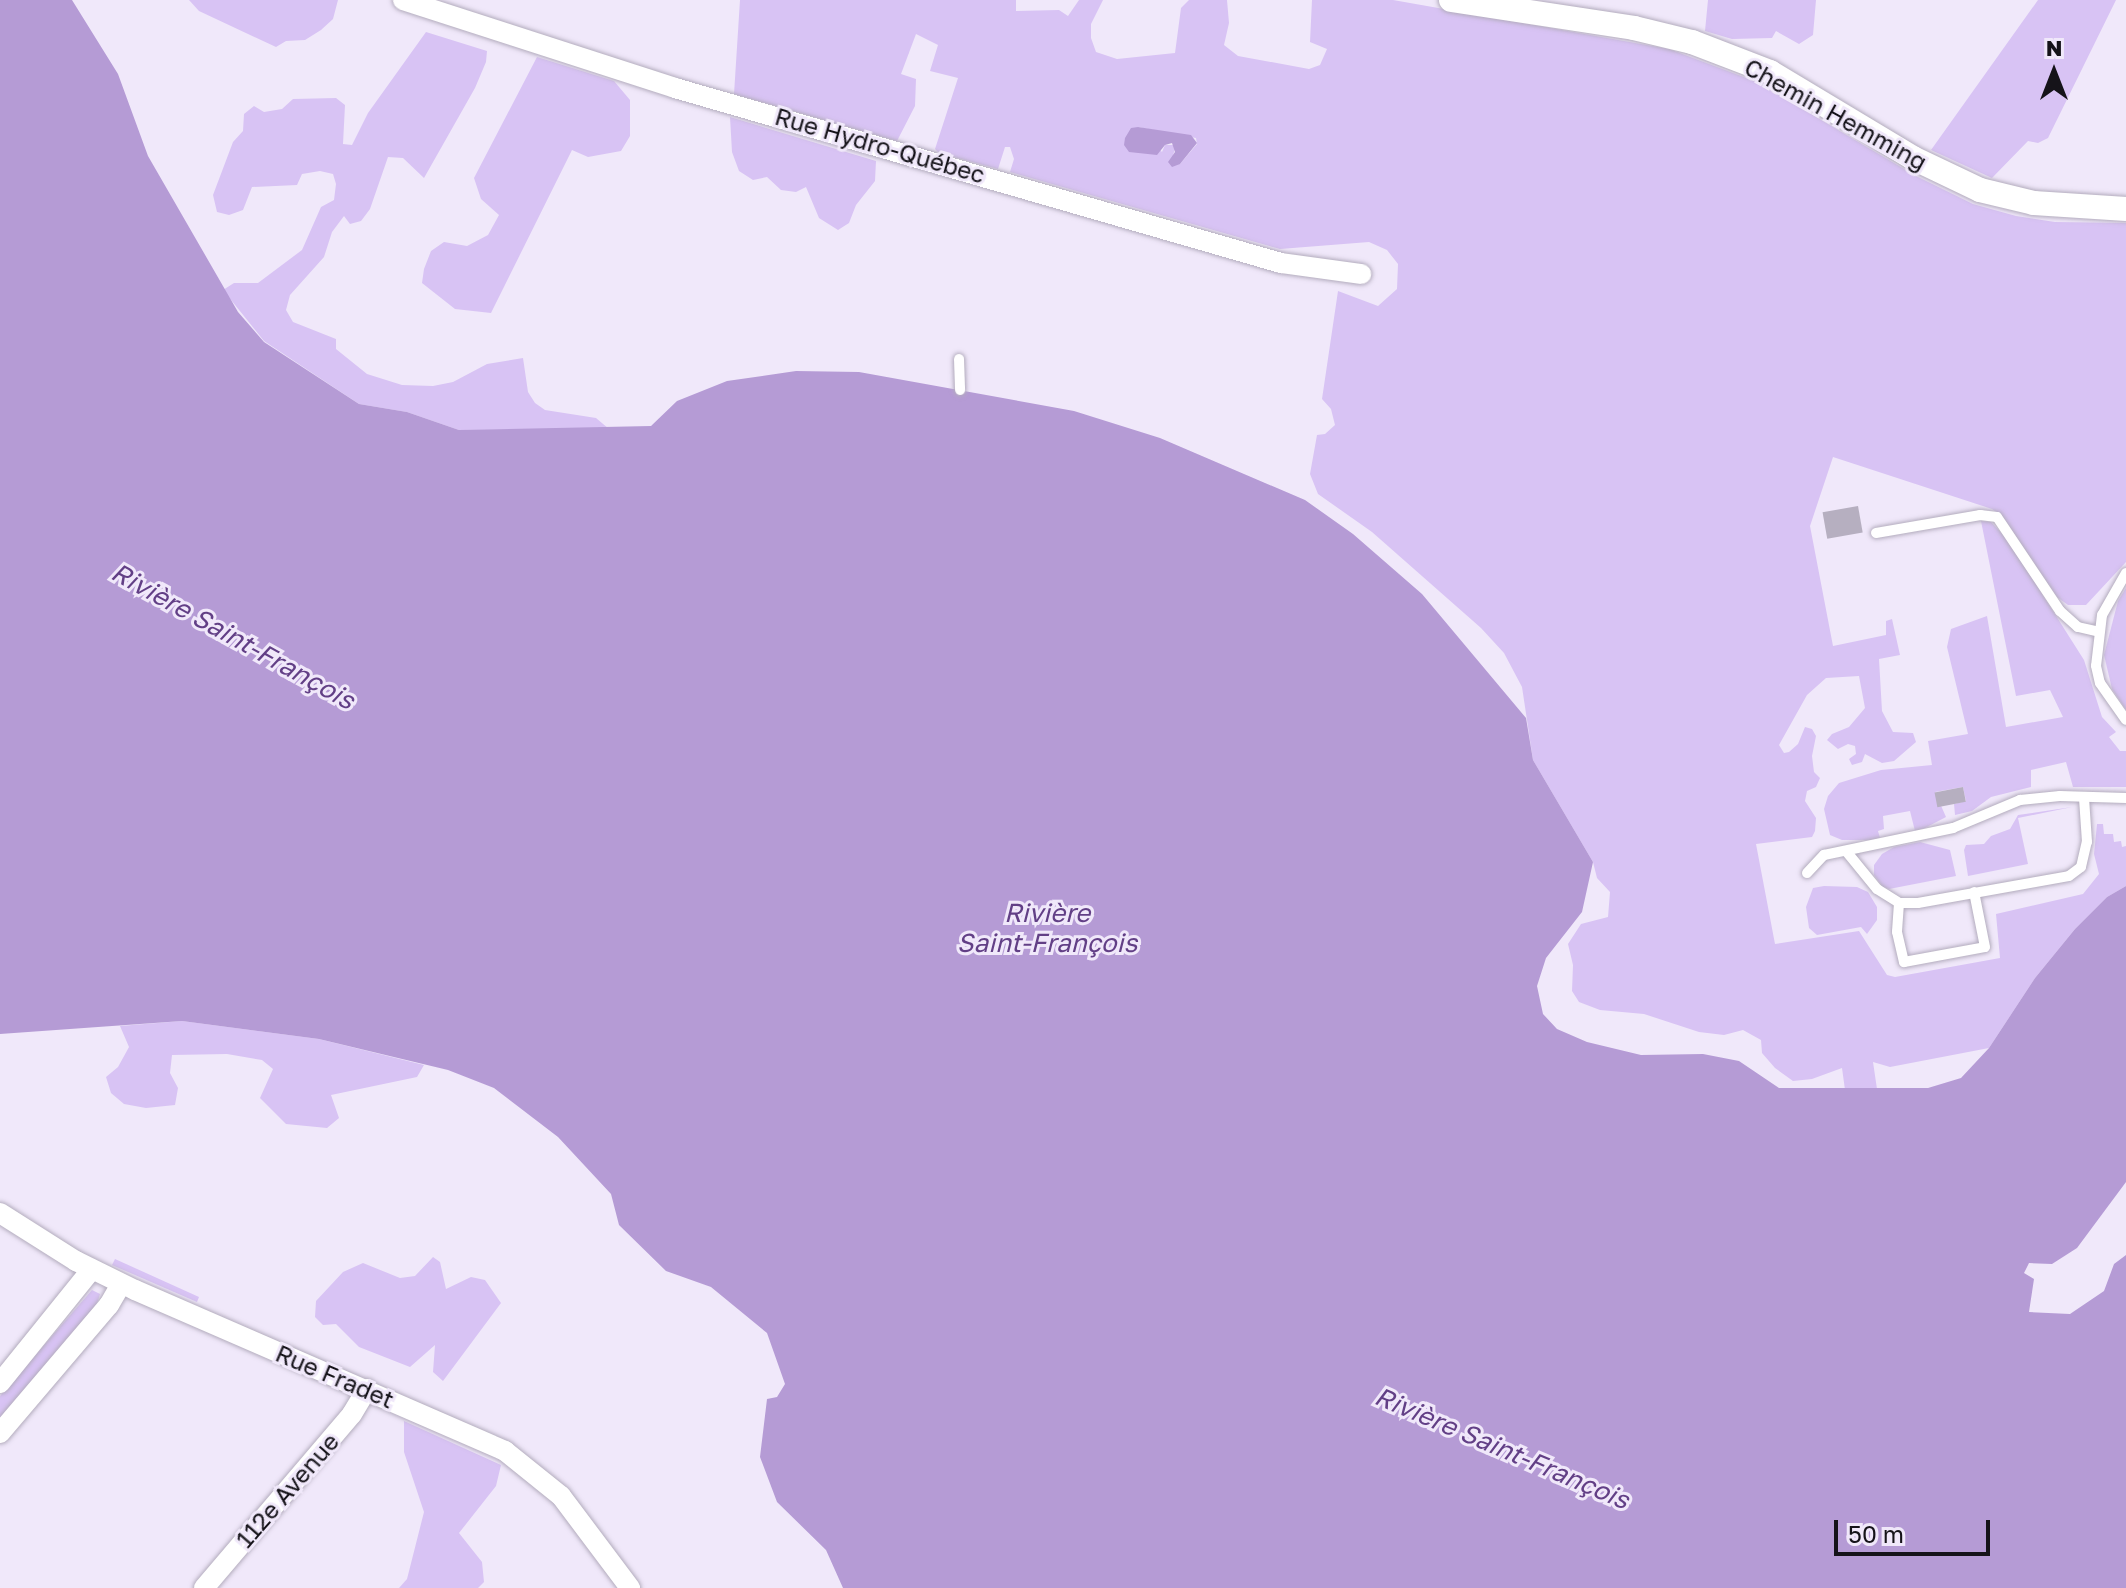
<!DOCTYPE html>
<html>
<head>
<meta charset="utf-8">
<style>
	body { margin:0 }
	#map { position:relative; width:2126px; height:1588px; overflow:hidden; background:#f0e8fa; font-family:"Golos Text",sans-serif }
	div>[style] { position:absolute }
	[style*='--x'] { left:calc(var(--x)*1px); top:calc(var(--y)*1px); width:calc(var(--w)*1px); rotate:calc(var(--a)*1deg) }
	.green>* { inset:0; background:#d8c3f4 }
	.water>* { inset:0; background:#b59bd5 }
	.building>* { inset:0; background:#b6afc0; transform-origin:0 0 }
	.roads { filter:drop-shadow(0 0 2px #b3acbd) drop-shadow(0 0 2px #b3acbd) }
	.service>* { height:10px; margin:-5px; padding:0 5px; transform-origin:5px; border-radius:5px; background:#fff }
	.minor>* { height:20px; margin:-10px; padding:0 10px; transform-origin:10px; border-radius:10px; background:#fff }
	.tertiary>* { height:24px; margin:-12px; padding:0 12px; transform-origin:12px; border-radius:12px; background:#fff }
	span { translate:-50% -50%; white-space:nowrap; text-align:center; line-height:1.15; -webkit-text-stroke:6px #f0e8fa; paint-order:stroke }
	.street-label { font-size:24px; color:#151319 }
	.water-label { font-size:26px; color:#623f86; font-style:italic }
	.north { position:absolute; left:2014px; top:32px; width:80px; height:80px; -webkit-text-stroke:6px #f0e8fa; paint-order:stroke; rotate:0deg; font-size:22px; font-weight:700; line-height:32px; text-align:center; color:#151319 }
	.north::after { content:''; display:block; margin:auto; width:28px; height:36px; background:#151319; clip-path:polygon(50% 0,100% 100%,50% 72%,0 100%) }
	.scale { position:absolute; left:1834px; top:1520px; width:156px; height:36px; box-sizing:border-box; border:4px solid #151319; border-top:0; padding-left:10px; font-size:24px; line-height:28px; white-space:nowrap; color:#151319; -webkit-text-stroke:6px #f0e8fa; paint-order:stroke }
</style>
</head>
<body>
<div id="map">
	<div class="green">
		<i style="clip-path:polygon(189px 0,338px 0,333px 19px,321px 30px,305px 40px,286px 41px,276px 47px,199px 11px)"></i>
		<i style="clip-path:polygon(evenodd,740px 0,1016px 0,1016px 11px,1059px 10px,1068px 16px,1079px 0,1103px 0,1091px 24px,1091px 38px,1096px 52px,1117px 59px,1175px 53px,1181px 8px,1189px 0,1227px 0,1229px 23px,1224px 45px,1238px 56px,1309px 69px,1320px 65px,1327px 49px,1310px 42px,1312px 0,1393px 0,1669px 49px,1757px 82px,1916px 176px,1973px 204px,2016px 216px,2055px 222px,2126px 223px,2126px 562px,2086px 605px,2068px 605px,2057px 597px,2003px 517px,1992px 509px,1833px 457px,1810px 526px,1833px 646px,1886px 635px,1886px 621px,1892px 619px,1900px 655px,1879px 659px,1882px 711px,1893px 732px,1913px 733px,1916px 742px,1894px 761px,1882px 763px,1865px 754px,1862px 762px,1852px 765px,1849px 759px,1856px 754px,1855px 746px,1848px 744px,1838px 749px,1827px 740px,1832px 734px,1849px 727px,1865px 708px,1859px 676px,1826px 678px,1807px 695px,1779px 745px,1784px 753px,1789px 752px,1798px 744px,1805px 727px,1812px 729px,1816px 736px,1812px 756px,1814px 772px,1820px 778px,1816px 787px,1807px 791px,1805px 801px,1816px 818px,1815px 831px,1812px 837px,1756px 844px,1775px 944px,1859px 931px,1887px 975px,1895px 977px,2000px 958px,1996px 914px,2083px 894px,2099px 874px,2094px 854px,2097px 824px,2103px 824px,2104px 834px,2113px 834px,2114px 842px,2121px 841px,2122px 847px,2126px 846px,2126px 886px,2107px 897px,2075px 929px,2035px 978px,1989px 1048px,1890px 1067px,1873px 1062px,1877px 1089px,1845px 1090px,1842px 1068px,1812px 1079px,1793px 1081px,1775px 1068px,1762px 1053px,1761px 1040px,1743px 1030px,1724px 1035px,1699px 1032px,1644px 1014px,1600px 1010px,1579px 1002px,1572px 991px,1573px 965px,1568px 944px,1581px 924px,1608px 917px,1610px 892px,1597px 878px,1593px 862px,1533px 760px,1522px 687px,1504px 653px,1481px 628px,1372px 532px,1318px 494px,1310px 474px,1317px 435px,1325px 434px,1335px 425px,1331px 409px,1322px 399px,1338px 291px,1378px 306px,1397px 289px,1398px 264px,1387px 250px,1369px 242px,1280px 249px,1010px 172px,1014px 159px,1010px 147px,1005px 147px,998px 169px,939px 153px,935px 149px,958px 78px,930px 71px,938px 45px,916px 34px,901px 74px,916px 79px,915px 106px,897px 141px,734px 94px,740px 0,1138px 127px,1196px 138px,1197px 144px,1180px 164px,1172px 159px,1176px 145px,1165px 145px,1162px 152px,1138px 127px)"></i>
		<i style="clip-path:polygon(1708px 0,1816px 0,1813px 35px,1799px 44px,1776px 31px,1772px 38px,1732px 39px,1705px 31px)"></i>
		<i style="clip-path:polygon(2038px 0,2116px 0,2048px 138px,2038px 143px,2028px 141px,1992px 178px,1931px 150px)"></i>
		<i style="clip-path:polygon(426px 32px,487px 51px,486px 62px,475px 88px,424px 178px,403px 158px,388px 157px,370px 209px,361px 221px,350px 224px,344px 216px,332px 232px,324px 257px,290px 295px,286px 310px,293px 322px,336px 339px,336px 349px,367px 374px,402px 385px,433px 386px,453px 382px,487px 364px,523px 358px,528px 392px,535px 403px,545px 410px,596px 418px,609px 429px,459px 430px,407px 412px,359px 404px,264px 341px,223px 290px,234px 283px,258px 283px,302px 250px,321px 207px,334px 200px,336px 184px,333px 174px,320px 171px,302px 174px,297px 185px,252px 187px,243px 210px,229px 215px,217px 212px,213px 195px,233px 142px,243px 131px,244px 114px,254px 106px,264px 112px,282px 109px,293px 99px,336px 98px,345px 105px,343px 144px,352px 145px,368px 113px)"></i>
		<i style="clip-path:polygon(537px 57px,614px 81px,630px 100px,630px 136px,621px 151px,588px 157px,572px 150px,491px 313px,455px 309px,422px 283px,424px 269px,431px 251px,444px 242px,467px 246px,488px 235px,499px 215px,481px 199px,474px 178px)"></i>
		<i style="clip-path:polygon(730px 117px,876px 161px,875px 181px,856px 205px,849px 223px,838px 230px,819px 218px,806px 187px,796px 192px,781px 190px,767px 177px,753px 180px,739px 171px,732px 152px)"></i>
		<i style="clip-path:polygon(1981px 521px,1991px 522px,2008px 540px,2084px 660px,2102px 717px,2116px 732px,2109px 737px,2120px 751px,2126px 751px,2126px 787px,2073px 787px,2066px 762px,2031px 770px,2031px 787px,1991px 797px,1972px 811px,1955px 815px,1954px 804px,1966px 801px,1963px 787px,1935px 792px,1946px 817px,1925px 828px,1915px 831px,1910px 811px,1883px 816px,1884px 829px,1878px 831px,1880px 838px,1874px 840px,1842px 840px,1830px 835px,1824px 809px,1828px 796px,1839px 783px,1881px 770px,1932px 765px,1928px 741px,1968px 734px,1947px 647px,1951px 629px,1987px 616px,2006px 727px,2063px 717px,2050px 690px,2016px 696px)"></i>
		<i style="clip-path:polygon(2126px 588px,2126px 710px,2112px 689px,2104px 655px,2118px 601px)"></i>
		<i style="clip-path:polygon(2072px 807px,2018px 818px,2028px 864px,1968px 876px,1964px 850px,1966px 845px,1984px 844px,1991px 836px,2010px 829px,2018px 815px)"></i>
		<i style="clip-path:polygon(1920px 842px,1950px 850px,1956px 876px,1889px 889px,1883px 887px,1874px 875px,1874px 865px,1882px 854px,1894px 847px)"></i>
		<i style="clip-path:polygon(1824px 886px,1857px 887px,1868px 892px,1877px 907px,1877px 920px,1867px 934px,1861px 927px,1817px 935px,1809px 928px,1806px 907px,1813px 888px)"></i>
		<i style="clip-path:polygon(182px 1021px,319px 1039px,424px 1065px,417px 1077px,331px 1095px,339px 1118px,327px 1128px,286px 1124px,260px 1098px,273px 1069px,262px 1060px,227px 1054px,172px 1055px,170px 1073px,178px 1088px,175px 1105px,146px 1108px,124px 1104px,111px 1093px,106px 1077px,118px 1067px,129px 1047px,120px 1026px)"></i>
		<i style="clip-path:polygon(433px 1257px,440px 1262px,446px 1289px,471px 1277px,485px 1280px,501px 1303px,443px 1381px,433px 1372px,435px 1345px,410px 1367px,359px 1347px,336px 1324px,323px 1325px,315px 1317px,316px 1301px,343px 1272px,363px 1263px,400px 1278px,415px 1276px)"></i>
		<i style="clip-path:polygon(115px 1259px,199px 1297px,197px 1302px,112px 1265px)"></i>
		<i style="clip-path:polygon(92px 1290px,100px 1294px,97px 1304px,0 1419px,0 1396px)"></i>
		<i style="clip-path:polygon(404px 1421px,501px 1465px,496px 1486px,459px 1533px,482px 1562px,484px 1582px,478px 1588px,399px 1588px,407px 1579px,424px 1512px,404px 1452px)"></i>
	</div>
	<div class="water">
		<i style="clip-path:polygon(0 0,72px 0,118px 74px,148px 156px,238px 312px,264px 342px,359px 404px,407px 412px,459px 430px,651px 426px,677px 401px,727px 381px,796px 371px,859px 372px,1074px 411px,1160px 438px,1305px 500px,1353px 534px,1422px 594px,1526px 718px,1533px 760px,1593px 862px,1582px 912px,1546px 958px,1537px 986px,1543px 1014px,1557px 1029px,1587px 1042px,1641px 1055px,1703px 1054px,1739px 1061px,1779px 1088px,1928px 1088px,1961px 1078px,1989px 1048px,2035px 978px,2075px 929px,2107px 897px,2126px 886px,2126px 1182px,2077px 1248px,2052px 1264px,2029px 1263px,2024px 1273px,2034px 1279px,2029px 1312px,2070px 1314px,2104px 1291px,2114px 1264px,2126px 1255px,2126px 1588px,843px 1588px,826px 1550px,777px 1502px,760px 1457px,767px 1399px,777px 1397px,785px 1384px,767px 1333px,711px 1287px,666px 1271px,619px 1225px,611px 1194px,558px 1137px,494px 1088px,448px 1070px,319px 1039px,182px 1021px,0 1034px)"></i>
		<i style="clip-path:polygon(1138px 127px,1191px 135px,1197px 143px,1180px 164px,1172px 167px,1168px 162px,1175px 152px,1172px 143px,1165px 145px,1157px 155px,1129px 152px,1124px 145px,1125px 138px,1131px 128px)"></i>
	</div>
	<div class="building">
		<i style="left:1858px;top:506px;width:27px;height:36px;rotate:80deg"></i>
		<i style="left:1963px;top:787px;width:15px;height:29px;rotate:79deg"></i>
	</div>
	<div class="roads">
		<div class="service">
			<i style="--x:959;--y:359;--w:31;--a:88"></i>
			<i style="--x:1876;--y:533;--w:106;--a:-9.8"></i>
			<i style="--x:1980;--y:515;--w:17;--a:7"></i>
			<i style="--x:1997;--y:517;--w:113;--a:56.2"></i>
			<i style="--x:2060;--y:611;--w:24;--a:42"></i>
			<i style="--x:2078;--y:627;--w:22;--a:13"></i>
			<i style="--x:2126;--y:573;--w:48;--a:119.7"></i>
			<i style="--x:2102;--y:615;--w:51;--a:96.7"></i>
			<i style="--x:2096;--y:666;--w:17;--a:77"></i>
			<i style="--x:2100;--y:683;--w:45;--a:54.9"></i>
			<i style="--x:1846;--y:851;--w:49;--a:50.8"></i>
			<i style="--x:1877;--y:889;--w:26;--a:32"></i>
			<i style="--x:1899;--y:903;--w:19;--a:0"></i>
			<i style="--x:1918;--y:903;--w:153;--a:-10.1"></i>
			<i style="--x:2069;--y:876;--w:15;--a:-37"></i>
			<i style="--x:2081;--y:867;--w:26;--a:-77"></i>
			<i style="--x:2087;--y:842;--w:44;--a:-93.9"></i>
			<i style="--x:1807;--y:873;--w:25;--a:-47"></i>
			<i style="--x:1824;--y:855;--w:132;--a:-11.8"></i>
			<i style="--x:1953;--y:828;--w:73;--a:-22.7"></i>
			<i style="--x:2020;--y:800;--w:40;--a:-5.7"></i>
			<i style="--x:2060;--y:796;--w:66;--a:1.7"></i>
			<i style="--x:1899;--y:903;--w:29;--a:94"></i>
			<i style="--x:1897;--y:932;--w:31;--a:77"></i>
			<i style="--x:1904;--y:962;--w:82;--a:-10.5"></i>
			<i style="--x:1985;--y:947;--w:56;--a:-101.3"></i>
		</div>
		<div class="minor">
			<i style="--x:403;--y:0;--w:286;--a:17.9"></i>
			<i style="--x:675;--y:88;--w:631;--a:16.11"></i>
			<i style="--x:1281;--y:263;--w:81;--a:7.8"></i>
			<i style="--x:0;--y:1213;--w:90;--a:32.3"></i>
			<i style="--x:76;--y:1261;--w:66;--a:26.2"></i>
			<i style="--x:135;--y:1290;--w:404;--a:23.5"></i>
			<i style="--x:505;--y:1451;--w:72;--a:38.8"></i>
			<i style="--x:561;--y:1496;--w:115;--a:53.1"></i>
			<i style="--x:0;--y:1383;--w:146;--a:-51.1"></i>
			<i style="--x:0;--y:1433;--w:168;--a:-49.6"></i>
			<i style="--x:109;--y:1305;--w:24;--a:-60"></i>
			<i style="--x:204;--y:1588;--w:228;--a:-49.6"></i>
			<i style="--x:352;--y:1414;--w:29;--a:-59"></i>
		</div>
		<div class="tertiary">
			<i style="--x:1451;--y:0;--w:185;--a:8.7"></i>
			<i style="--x:1634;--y:28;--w:60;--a:13.6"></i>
			<i style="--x:1692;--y:42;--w:84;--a:21"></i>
			<i style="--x:1770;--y:72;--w:167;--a:31"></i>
			<i style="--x:1913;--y:158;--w:74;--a:25.5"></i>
			<i style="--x:1980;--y:190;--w:56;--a:13.5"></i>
			<i style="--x:2034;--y:203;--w:92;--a:3.7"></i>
		</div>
	</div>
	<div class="street-label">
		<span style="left:1836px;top:114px;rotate:29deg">Chemin Hemming</span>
		<span style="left:880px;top:145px;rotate:16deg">Rue Hydro-Québec</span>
		<span style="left:335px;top:1376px;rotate:23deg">Rue Fradet</span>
		<span style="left:287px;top:1490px;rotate:-49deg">112e Avenue</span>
	</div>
	<div class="water-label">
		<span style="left:233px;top:636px;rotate:29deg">Rivière Saint-François</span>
		<span style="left:1047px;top:928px">Rivière<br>Saint-François</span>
		<span style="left:1502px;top:1448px;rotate:23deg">Rivière Saint-François</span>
	</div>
	<div class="north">N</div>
	<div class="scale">50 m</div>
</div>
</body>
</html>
